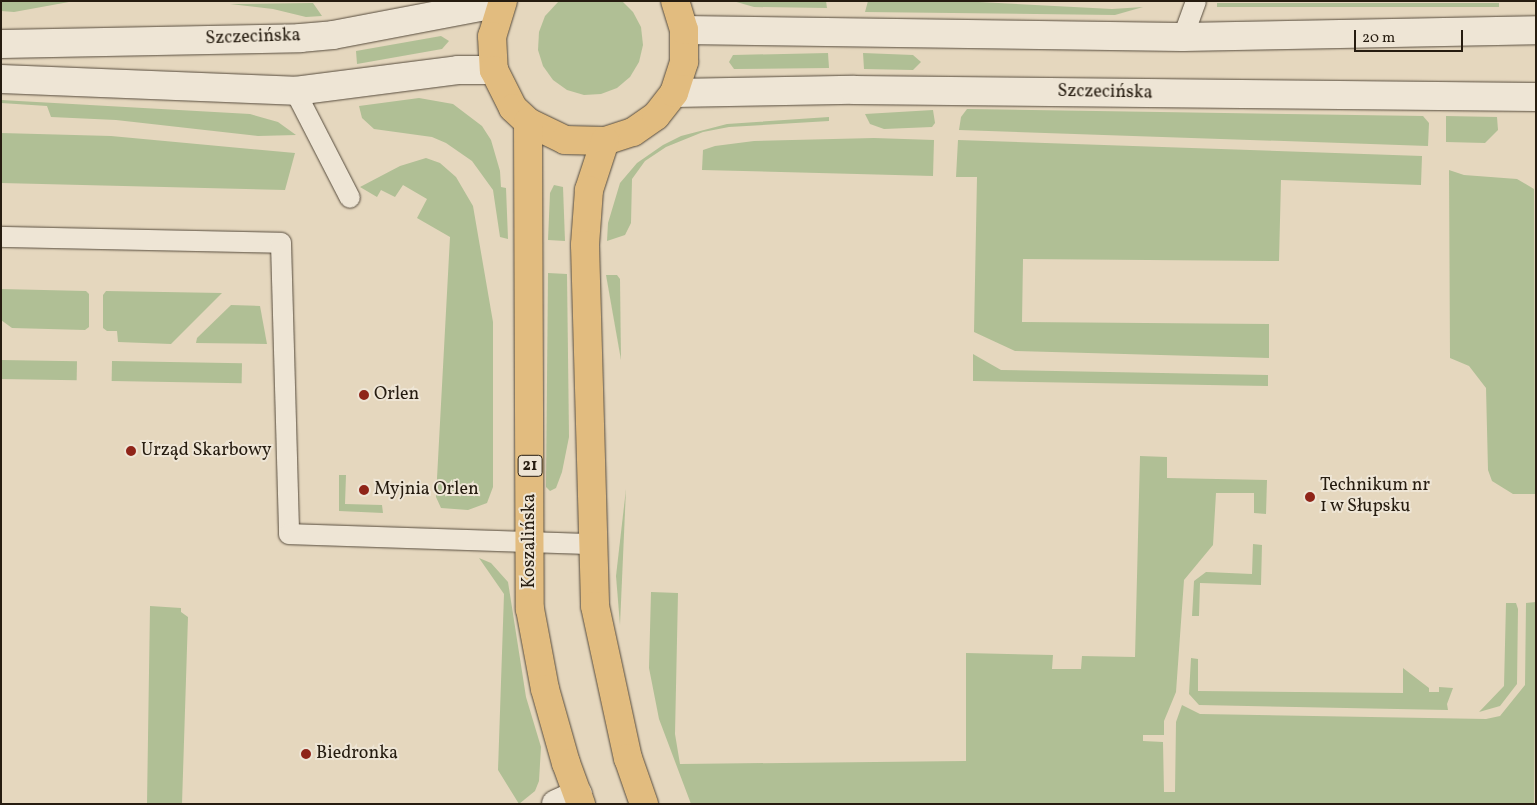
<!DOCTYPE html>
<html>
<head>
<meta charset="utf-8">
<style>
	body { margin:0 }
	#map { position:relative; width:1537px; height:805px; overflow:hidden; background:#e5d7be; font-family:Vollkorn,serif }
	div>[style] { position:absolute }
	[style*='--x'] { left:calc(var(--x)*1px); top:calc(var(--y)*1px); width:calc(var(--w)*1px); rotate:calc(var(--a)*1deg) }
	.green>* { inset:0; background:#b0bf95; transform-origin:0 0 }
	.roads { filter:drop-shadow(0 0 1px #564b3c) drop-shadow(0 0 1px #564b3c) }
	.service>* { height:20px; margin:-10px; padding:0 10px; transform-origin:10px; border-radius:10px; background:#eee5d5 }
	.minor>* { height:28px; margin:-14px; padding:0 14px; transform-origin:14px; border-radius:14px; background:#eee5d5 }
	.tertiary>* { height:28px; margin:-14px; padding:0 14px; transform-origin:14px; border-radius:14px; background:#eee5d5 }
	.secondary>* { height:28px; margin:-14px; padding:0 14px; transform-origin:14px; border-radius:14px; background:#eee5d5 }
	.primary>* { height:28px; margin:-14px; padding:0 14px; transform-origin:14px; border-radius:14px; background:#e2bc7f }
	.dots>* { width:14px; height:14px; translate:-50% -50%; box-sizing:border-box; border:2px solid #eee5d5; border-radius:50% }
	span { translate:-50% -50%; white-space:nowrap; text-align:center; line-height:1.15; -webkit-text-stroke:4px #eee5d5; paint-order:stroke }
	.shield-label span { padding:1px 4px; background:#eee5d5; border:1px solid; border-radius:4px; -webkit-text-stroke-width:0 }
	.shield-label { font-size:16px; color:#261c10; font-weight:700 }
	.street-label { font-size:18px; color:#261c10 }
	.poi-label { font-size:18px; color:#261c10 }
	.left { translate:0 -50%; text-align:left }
	.frame { position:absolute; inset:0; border:2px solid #261c10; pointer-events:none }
	.scale { position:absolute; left:1354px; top:30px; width:109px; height:22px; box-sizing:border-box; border:2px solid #261c10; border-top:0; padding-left:6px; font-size:15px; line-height:18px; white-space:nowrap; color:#261c10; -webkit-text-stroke:4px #eee5d5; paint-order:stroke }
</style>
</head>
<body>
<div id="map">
	<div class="green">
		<i style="clip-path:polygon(1px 1px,62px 1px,69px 2px,14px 12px,1px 11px)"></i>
		<i style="clip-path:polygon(559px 1px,622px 1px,633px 12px,641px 27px,643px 45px,639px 62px,630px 77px,617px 88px,601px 94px,584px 95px,567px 90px,553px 80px,543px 66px,538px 50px,539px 32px,545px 16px)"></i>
		<i style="clip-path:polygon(733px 1px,826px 1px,827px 8px,754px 7px)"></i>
		<i style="clip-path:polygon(868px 1px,959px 1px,1112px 9px,1143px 7px,1115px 15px,865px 12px)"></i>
		<i style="clip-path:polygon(313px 3px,322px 16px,306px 17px,273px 9px,230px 4px)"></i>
		<i style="left:1499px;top:3px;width:4px;height:282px;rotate:90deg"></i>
		<i style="clip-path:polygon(441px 36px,449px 41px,442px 49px,357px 64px,356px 51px)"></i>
		<i style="clip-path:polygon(828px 53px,829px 68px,734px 69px,729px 62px,733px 55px)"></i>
		<i style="clip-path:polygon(863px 53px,913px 55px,921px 62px,913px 70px,864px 69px)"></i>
		<i style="clip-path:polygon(419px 98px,453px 104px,482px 126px,491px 140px,500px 171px,501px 187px,506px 188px,508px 239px,500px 237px,493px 190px,472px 161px,446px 143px,432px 137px,374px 129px,362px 118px,359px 106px)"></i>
		<i style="clip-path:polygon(1px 100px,250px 114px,278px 122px,296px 135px,258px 136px,116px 120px,51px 117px,47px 106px,1px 103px)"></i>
		<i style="clip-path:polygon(967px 109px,1423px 116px,1429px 123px,1428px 146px,959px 130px,961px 117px)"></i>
		<i style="clip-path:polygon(933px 110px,935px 123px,932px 127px,884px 129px,870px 124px,865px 114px)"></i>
		<i style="clip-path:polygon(1446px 116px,1497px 117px,1498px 130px,1485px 143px,1446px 142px)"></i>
		<i style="clip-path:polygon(829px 117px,829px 121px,729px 127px,703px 132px,666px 147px,645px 161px,632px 179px,631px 223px,625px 235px,607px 241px,608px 223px,620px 183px,637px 163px,663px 145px,681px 136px,727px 124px)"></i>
		<i style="clip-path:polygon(1px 133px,111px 136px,295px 153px,285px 190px,1px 183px)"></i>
		<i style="clip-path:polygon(874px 138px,934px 140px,933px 176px,702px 170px,703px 150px,715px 146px,754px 141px)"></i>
		<i style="clip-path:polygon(958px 140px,1422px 156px,1421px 185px,1281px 180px,1279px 261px,1023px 259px,1022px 322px,1269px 324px,1269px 358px,1015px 351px,974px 332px,977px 177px,956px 177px)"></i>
		<i style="clip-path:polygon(426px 158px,440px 163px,456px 177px,473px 206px,493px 322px,493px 487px,487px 503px,468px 510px,441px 508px,436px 497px,450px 237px,417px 218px,427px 199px,403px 185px,395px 197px,381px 190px,377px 197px,360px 187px,400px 166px)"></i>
		<i style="clip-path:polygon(1449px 170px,1464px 175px,1517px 179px,1534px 189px,1535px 494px,1513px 494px,1492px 481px,1488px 470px,1486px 388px,1469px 366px,1450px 358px)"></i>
		<i style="clip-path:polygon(554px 185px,563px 187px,565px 241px,548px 240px,550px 193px)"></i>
		<i style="clip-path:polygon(548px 273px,567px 274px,569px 437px,562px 472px,556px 488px,550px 491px,546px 487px)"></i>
		<i style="clip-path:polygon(606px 275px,617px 275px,620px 279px,621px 360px)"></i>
		<i style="clip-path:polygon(1px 289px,86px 291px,89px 294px,89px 327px,85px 330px,12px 328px,1px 320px)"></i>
		<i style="clip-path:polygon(106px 291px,222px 293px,171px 344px,118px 342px,117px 331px,107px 331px,103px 328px,103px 295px)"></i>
		<i style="clip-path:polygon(231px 305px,260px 306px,267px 344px,196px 343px,197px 338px)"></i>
		<i style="clip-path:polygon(973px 354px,1001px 370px,1268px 375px,1268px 386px,973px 381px)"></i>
		<i style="left:1px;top:360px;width:76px;height:19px;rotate:1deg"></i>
		<i style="left:112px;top:361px;width:130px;height:20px;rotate:1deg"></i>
		<i style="clip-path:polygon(1140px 456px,1167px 457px,1167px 478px,1267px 480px,1266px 514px,1254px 513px,1254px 493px,1216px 493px,1213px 545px,1184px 580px,1176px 692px,1164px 721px,1164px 735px,1143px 735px,1143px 741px,1163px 742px,1164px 792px,1175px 792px,1176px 722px,1182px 705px,1200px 714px,1486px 719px,1500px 716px,1525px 685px,1526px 603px,1536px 602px,1534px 804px,691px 804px,659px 719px,649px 668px,651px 592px,678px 593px,675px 734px,680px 764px,966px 761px,966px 653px,1053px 655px,1052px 669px,1081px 669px,1082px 656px,1135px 657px)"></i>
		<i style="clip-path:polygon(339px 475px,346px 475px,345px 504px,382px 505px,383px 513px,339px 511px)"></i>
		<i style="clip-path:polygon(626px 489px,620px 625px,616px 576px)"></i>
		<i style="clip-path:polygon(1253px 544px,1262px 545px,1261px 585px,1200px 583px,1199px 616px,1192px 616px,1194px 581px,1206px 572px,1252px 574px)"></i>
		<i style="clip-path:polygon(479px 558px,491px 563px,508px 582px,526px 697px,541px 747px,539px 781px,535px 791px,519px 804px,498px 770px,504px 594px)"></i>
		<i style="clip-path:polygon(1506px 603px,1516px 603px,1518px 609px,1517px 684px,1500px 706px,1479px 712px,1504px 686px)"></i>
		<i style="clip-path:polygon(150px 606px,181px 608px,181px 612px,188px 617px,182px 804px,147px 804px)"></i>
		<i style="clip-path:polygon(1191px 658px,1198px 659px,1198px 691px,1403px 693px,1403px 668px,1429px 688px,1429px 692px,1439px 692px,1439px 687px,1453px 688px,1447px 704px,1448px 710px,1199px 705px,1189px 694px)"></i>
	</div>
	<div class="roads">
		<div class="service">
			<i style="--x:1183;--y:37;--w:38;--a:-70"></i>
			<i style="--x:295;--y:91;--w:120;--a:62.8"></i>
			<i style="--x:1;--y:237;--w:280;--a:1.2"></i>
			<i style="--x:281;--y:243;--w:291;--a:88.4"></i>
			<i style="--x:289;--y:534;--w:304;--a:1.9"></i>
		</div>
		<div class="minor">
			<i style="--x:556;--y:804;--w:24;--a:-24"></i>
		</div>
		<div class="tertiary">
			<i style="--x:684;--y:30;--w:499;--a:0.8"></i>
			<i style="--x:1183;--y:37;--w:353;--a:-1.1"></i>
			<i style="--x:674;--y:93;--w:180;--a:-1"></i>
			<i style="--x:854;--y:90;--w:682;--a:0.59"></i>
		</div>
		<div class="secondary">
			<i style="--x:1;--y:44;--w:299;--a:-1.1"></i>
			<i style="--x:300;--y:38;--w:33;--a:-5"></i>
			<i style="--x:333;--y:35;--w:171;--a:-10.8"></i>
			<i style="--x:1;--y:79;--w:294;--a:2.3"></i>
			<i style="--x:295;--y:91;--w:164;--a:-7.3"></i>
			<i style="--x:458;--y:70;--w:36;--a:0"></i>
		</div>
		<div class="primary">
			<i style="--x:503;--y:1;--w:37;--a:107"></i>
			<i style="--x:492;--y:36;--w:34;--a:87"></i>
			<i style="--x:494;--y:70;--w:42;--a:63.4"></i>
			<i style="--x:513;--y:108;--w:21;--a:43"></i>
			<i style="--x:528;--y:122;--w:41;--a:25.9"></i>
			<i style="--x:565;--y:140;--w:40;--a:1.4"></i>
			<i style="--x:605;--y:141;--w:29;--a:-18"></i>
			<i style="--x:633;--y:132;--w:28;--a:-35"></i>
			<i style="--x:656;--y:116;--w:29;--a:-52"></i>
			<i style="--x:674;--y:93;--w:33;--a:-72"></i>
			<i style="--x:684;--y:62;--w:32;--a:-90"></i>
			<i style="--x:684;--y:30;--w:30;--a:-107"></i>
			<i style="--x:528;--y:122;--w:487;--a:89.8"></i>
			<i style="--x:530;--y:609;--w:81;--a:79.4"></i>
			<i style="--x:545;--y:689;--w:77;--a:74.2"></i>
			<i style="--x:566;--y:763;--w:44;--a:69.9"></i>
			<i style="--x:605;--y:141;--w:52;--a:108.1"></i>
			<i style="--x:589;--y:190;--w:55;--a:94.2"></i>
			<i style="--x:585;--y:245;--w:361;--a:88.4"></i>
			<i style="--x:595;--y:606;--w:156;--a:77.8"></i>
			<i style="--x:628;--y:758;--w:49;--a:70.8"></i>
		</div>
	</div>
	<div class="dots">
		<i style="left:364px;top:395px;background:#8f2418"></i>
		<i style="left:131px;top:451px;background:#8f2418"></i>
		<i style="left:364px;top:490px;background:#8f2418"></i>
		<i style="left:1310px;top:497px;background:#8f2418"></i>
		<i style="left:306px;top:754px;background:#8f2418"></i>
	</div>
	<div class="shield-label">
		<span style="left:530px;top:466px">21</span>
	</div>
	<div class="street-label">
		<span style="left:253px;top:38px;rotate:-2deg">Szczecińska</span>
		<span style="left:1105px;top:93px;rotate:1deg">Szczecińska</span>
		<span style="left:530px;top:541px;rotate:-90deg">Koszalińska</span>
	</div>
	<div class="poi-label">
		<span class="left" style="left:374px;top:395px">Orlen</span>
		<span class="left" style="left:141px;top:451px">Urząd Skarbowy</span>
		<span class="left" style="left:1320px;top:497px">Technikum nr<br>1 w Słupsku</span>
		<span class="left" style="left:374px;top:490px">Myjnia Orlen</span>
		<span class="left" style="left:316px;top:754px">Biedronka</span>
	</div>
	<div class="frame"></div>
	<div class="scale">20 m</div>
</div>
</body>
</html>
